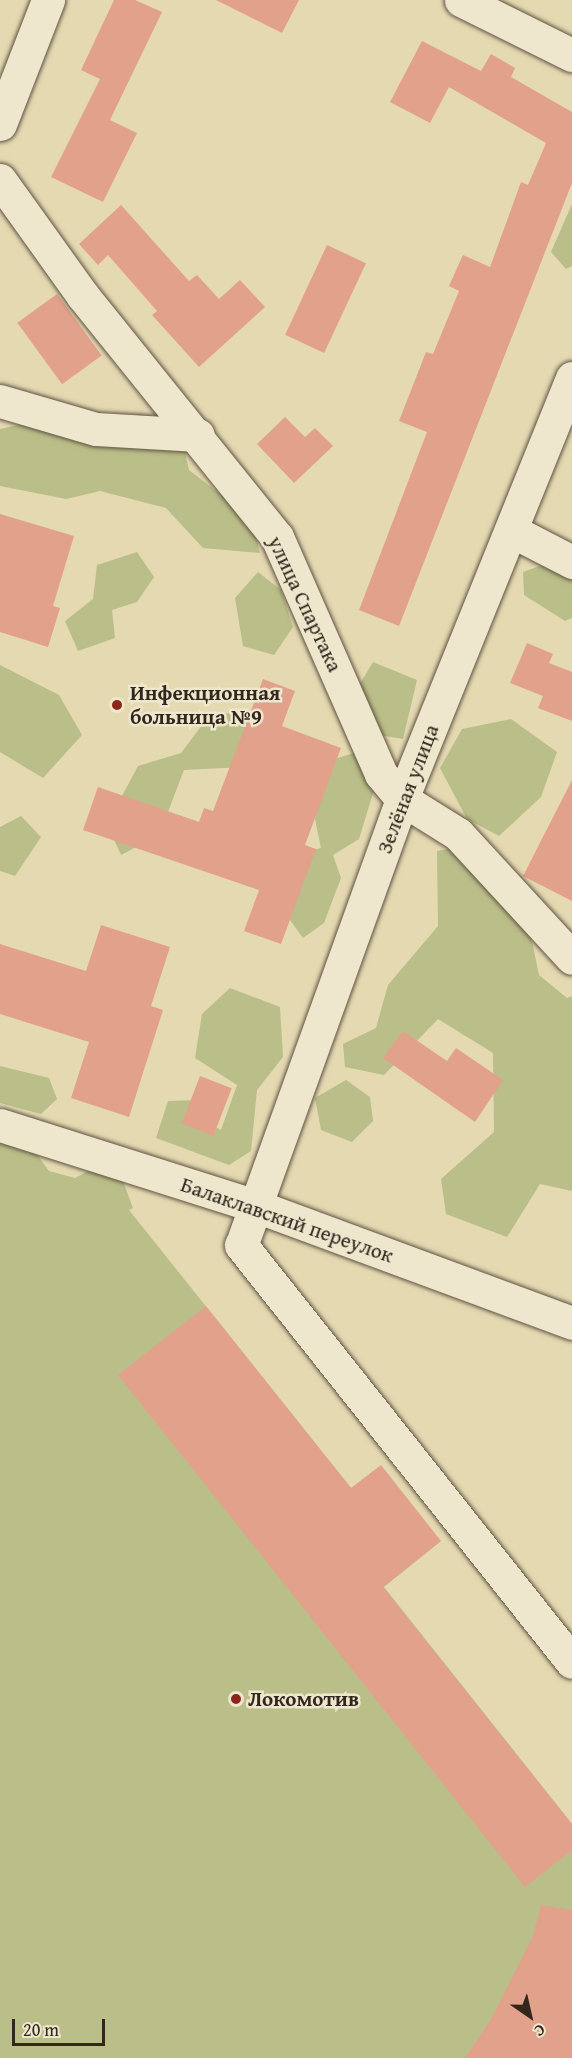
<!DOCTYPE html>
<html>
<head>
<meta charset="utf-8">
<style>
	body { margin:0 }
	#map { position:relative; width:572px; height:2058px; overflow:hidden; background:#e5d9b2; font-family:"Gentium Book Plus",serif }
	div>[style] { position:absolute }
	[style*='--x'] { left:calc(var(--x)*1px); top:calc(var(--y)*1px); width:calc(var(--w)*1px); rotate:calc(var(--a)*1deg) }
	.green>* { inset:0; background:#babe88 }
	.building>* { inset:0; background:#e2a18b; transform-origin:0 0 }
	.roads { filter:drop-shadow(0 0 2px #5f5342) drop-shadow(0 0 2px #5f5342) }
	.minor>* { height:33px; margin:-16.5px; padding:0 16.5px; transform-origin:16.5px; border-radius:16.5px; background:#eee6cd }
	.dots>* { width:16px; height:16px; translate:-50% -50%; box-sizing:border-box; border:3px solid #eee6cd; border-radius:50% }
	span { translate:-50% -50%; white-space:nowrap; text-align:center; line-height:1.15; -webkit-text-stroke:5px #eee6cd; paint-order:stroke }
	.street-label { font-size:21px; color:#32261d }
	.poi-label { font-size:21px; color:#32261d; font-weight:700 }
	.left { translate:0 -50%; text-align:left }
	.north { position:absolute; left:500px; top:1986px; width:60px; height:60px; -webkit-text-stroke:4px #eee6cd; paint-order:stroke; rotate:146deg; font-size:16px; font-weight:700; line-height:24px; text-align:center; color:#32261d }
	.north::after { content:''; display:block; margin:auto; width:21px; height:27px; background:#32261d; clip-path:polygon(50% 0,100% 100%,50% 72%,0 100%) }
	.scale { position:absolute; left:12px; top:2019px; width:93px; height:27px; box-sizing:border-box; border:3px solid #32261d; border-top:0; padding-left:8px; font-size:18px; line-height:21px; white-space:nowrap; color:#32261d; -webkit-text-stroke:4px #eee6cd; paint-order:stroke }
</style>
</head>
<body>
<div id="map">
	<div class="green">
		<i style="clip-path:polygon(572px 204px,572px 266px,566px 269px,551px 252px)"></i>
		<i style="clip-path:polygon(139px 414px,178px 422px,189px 470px,251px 518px,260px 553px,203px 548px,166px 508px,100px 491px,66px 499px,0 486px,0 429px,27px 423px,90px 444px)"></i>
		<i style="clip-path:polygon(137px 552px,154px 577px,137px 602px,112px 610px,115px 638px,78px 651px,65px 621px,93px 599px,97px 565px)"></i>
		<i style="clip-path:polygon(545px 564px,572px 578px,572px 618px,565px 621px,524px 595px,523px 572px)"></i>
		<i style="clip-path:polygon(258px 572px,281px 590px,293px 627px,274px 655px,243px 646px,235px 598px)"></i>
		<i style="clip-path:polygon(373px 662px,417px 680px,403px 739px,379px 735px,358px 687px)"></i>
		<i style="clip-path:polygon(0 665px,59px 695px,82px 735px,43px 778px,0 752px)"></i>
		<i style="clip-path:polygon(240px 711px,257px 736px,243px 767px,184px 770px,159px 835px,121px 855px,107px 824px,138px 766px,181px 753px,208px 717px)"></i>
		<i style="clip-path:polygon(511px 719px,557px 752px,541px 797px,499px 836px,467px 819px,440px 768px,462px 729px)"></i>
		<i style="clip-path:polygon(364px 750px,378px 777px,359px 839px,333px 855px,341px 878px,324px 923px,303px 938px,280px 906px,295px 855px,321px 848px,315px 819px,331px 760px)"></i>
		<i style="clip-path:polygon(21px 816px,41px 837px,15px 876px,0 871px,0 827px)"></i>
		<i style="clip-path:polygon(461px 847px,530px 932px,539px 975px,567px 998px,572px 996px,572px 1191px,540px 1184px,507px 1237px,446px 1214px,441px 1179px,494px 1132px,493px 1053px,438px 1019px,384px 1075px,345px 1067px,343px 1044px,376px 1028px,388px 985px,438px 926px,437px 851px)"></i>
		<i style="clip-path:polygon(230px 988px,280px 1007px,283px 1057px,257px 1090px,251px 1151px,229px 1165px,156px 1138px,168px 1101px,195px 1100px,204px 1120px,221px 1130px,237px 1085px,195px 1058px,202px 1014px)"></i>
		<i style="clip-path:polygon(0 1066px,49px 1078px,57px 1099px,41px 1114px,0 1103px)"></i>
		<i style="clip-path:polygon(346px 1080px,370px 1097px,373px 1121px,352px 1142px,321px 1130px,315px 1098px)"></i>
		<i style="clip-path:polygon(0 1138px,33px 1149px,49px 1171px,75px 1178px,92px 1169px,123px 1181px,133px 1208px,129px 1210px,351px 1488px,441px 1541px,384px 1587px,572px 1824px,572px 2058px,0 2058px)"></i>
	</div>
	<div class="building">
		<i style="clip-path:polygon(114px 0,135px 0,162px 12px,110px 120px,137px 133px,103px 202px,51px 177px,100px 79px,81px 70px)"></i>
		<i style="clip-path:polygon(216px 0,299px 0,282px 33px)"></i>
		<i style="clip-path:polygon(422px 41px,481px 71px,491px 54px,515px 68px,511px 77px,572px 112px,572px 183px,399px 626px,359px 610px,427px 432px,399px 421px,426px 352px,433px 354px,459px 291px,449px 286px,463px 255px,490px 267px,521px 182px,528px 185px,546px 143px,449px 87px,430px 123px,390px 102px)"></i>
		<i style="clip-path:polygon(121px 205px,189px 281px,197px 275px,219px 299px,240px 280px,265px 307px,199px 367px,152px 315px,157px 311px,108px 255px,98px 265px,79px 244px)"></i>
		<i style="left:327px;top:245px;width:43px;height:99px;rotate:25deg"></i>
		<i style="left:57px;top:294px;width:76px;height:49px;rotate:54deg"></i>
		<i style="clip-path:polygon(285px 417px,305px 437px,315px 428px,333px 446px,294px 483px,257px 444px)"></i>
		<i style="clip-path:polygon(0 514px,74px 536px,53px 606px,60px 608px,48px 647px,0 632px)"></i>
		<i style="clip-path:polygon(527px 643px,553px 654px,549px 663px,572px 672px,572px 721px,538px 708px,543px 696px,510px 683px)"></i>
		<i style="clip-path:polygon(263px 679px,295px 691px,282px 726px,341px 748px,305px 845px,316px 849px,281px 944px,244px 931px,259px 890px,83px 830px,98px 787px,199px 822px,204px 808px,213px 811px)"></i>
		<i style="clip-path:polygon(572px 780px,572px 901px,523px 876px)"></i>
		<i style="clip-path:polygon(101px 925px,170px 947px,151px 1006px,163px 1010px,129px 1117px,71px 1098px,89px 1042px,0 1014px,0 944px,86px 971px)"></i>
		<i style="clip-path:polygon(403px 1031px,447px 1061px,456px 1048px,503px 1080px,475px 1122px,383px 1058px)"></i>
		<i style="left:200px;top:1076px;width:34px;height:51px;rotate:21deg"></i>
		<i style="clip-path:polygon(206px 1306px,351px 1488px,381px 1465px,441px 1541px,383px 1587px,572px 1824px,572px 1850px,525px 1887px,118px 1375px)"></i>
		<i style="clip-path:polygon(541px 1905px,572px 1910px,572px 2058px,465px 2058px,490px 2021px,533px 1936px)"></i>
	</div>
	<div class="roads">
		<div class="minor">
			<i style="--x:461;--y:0;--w:124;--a:26.4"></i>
			<i style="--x:0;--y:124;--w:133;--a:-68.8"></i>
			<i style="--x:0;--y:180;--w:143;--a:54.4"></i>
			<i style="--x:83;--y:296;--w:309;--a:51.2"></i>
			<i style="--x:277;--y:537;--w:259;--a:66.3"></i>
			<i style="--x:381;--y:774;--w:33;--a:50"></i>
			<i style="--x:402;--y:799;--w:66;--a:32"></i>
			<i style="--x:458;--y:834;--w:168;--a:47.4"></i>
			<i style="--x:572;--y:378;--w:454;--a:112"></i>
			<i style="--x:402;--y:799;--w:474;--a:109.8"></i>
			<i style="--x:241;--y:1245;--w:532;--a:51.56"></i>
			<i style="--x:0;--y:401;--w:100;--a:16.3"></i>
			<i style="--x:96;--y:429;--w:102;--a:3.4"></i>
			<i style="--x:512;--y:531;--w:68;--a:27.3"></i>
			<i style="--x:0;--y:1125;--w:269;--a:17.6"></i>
			<i style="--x:256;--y:1206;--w:337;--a:20.3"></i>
		</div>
	</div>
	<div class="dots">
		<i style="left:117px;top:705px;background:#8f2418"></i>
		<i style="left:236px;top:1699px;background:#8f2418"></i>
	</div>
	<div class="street-label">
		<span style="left:305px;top:604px;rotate:65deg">улица Спартака</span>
		<span style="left:408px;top:789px;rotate:-69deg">Зелёная улица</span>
		<span style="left:287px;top:1220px;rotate:19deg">Балаклавский переулок</span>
	</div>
	<div class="poi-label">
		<span class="left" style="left:130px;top:705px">Инфекционная<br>больница №9</span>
		<span class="left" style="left:248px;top:1699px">Локомотив</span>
	</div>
	<div class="north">С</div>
	<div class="scale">20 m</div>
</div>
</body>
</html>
